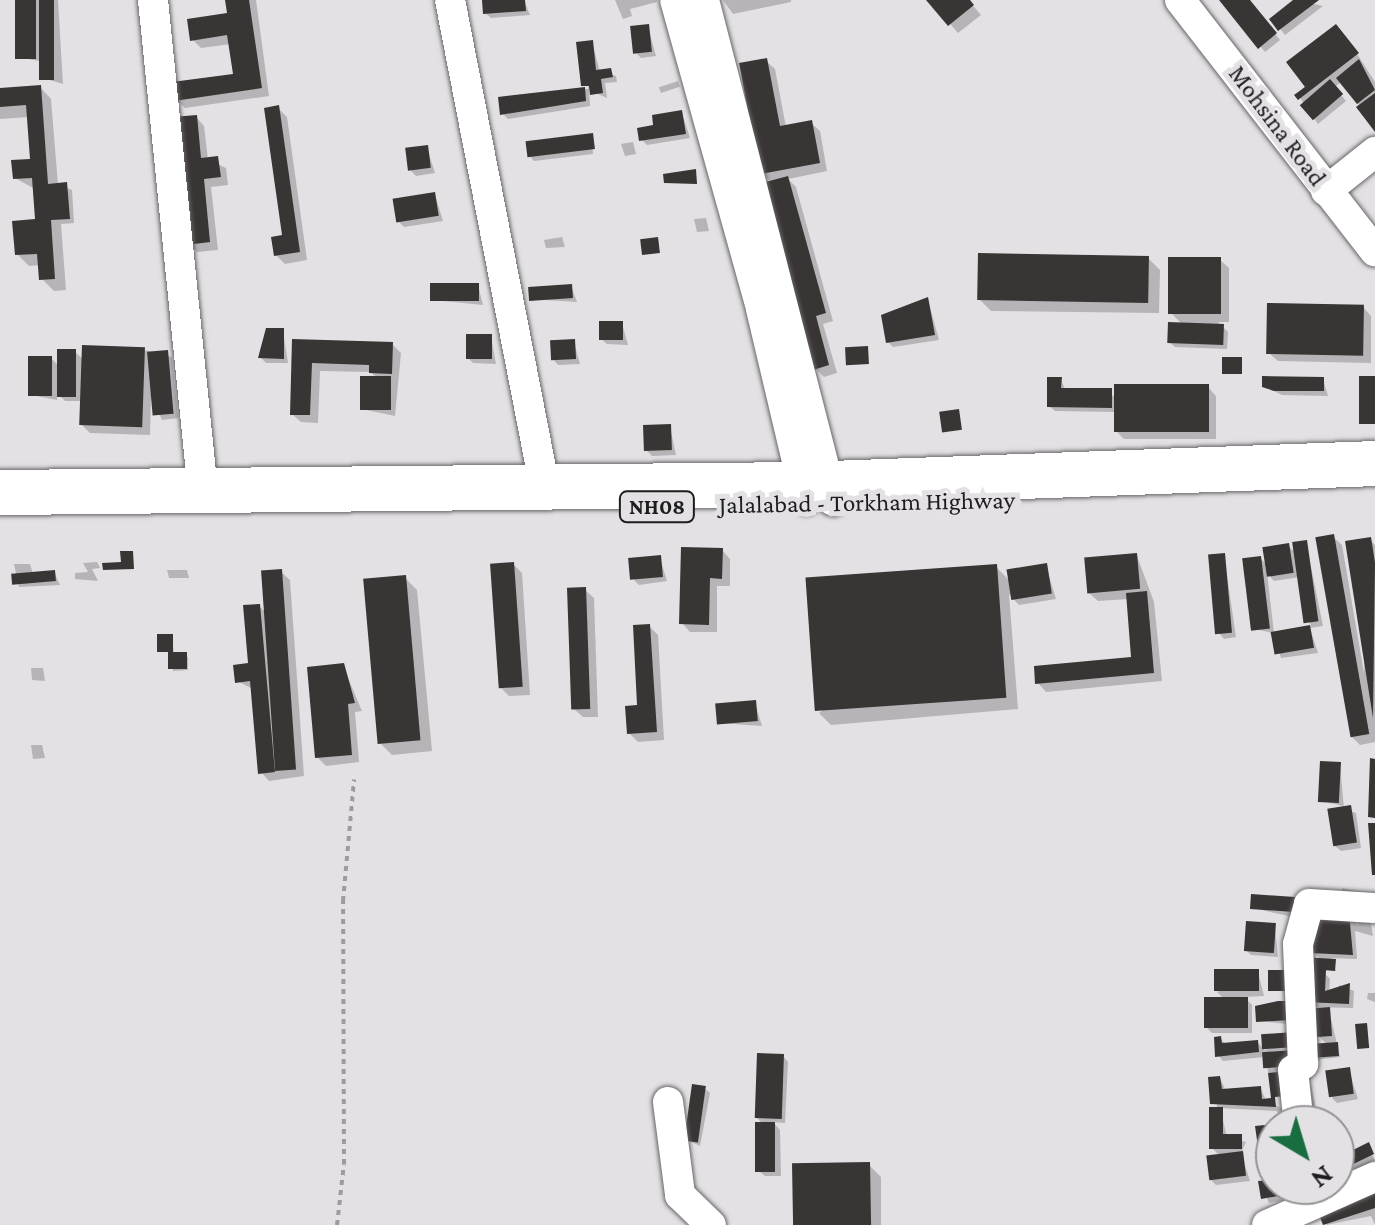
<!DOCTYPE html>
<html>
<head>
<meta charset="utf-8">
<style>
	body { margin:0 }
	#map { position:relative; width:1375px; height:1225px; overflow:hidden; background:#e4e1e5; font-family:"Crimson Pro",serif }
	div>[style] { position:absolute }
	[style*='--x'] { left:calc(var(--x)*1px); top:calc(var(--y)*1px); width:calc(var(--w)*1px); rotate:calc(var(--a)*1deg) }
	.shadow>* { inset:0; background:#0003; transform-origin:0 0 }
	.building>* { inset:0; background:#393534; transform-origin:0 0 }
	.path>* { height:4px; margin-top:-2px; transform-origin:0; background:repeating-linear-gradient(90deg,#9d9b9e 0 5px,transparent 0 10px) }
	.roads { filter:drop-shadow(0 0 2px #676568) drop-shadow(0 0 2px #676568) }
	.minor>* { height:30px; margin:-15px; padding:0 15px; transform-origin:15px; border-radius:15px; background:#fff }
	.highway>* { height:45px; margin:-22.5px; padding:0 22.5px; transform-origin:22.5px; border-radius:22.5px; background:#fff }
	span { translate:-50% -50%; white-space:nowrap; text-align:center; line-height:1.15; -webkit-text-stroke:10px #e4e1e5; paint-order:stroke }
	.shield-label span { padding:2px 8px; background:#e4e1e5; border:2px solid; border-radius:8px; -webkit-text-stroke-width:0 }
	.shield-label { font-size:22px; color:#1e1d1e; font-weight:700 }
	.street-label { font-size:25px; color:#1e1d1e }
	.north { position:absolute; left:1255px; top:1105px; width:100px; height:100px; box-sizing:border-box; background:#e4e1e5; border:2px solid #959395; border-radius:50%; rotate:142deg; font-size:28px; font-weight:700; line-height:40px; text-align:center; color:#1e1d1e }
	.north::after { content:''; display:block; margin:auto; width:35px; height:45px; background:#186e40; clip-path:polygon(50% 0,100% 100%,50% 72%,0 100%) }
</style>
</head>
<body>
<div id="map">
	<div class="shadow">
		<i style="clip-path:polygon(18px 0,58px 0,63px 84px,46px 79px,45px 62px,22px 58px)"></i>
		<i style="clip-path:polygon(228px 0,256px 0,269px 96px,185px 108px,177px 100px,236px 76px,231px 44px,201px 48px,192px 39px,230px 15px)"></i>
		<i style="clip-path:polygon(513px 0,524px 0,530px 15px,491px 18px,485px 13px)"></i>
		<i style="clip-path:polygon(615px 0,657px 0,657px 2px,630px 9px,632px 16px,623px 19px)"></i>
		<i style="clip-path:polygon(723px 0,791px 0,791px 2px,733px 14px)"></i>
		<i style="clip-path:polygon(930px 0,968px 0,981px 15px,958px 33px)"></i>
		<i style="clip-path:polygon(1222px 0,1248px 0,1280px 40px,1265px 52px)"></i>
		<i style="clip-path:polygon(1297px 0,1323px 6px,1285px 35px,1272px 19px)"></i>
		<i style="clip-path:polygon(648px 27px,656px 56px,641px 58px,636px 53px)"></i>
		<i style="clip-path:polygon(1345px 35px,1375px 82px,1375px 128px,1342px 81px,1335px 87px,1346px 101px,1318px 124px,1298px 95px)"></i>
		<i style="clip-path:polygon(592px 42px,600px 72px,616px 76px,617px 82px,605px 83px,607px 98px,589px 90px,590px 106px,508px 119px,502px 113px,501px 99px,588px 89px)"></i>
		<i style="clip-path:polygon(766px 61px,775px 69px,786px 127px,811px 123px,820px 131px,827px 171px,788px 179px,796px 187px,833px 321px,823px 324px,837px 373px,824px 377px,815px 368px,772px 183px,762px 173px)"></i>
		<i style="left:678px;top:81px;width:6px;height:20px;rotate:72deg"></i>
		<i style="clip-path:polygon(40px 87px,51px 99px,58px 185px,72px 190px,74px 223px,61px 224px,66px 290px,54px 291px,42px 279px,41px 265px,29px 266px,17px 254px,37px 221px,35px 189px,15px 178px,32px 161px,29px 117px,0 119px,0 90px)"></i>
		<i style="clip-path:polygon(278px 108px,287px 117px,307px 260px,285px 264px,276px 255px,285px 237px)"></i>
		<i style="clip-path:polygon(682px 113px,690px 138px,647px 145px,642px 140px)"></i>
		<i style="clip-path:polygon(196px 117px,204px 126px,208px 160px,226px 168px,228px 185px,211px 187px,218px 250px,197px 252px,189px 243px)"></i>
		<i style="clip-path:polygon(592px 135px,593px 154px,534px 161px,529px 155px)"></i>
		<i style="clip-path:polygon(621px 144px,633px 142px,636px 154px,625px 156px)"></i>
		<i style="clip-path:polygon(427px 148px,435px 173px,416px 176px,411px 171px)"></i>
		<i style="clip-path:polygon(435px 195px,443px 221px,404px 227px,399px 222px)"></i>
		<i style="clip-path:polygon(706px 218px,709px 231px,697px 232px,694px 219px)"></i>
		<i style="clip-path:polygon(562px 237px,565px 247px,546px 248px,544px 240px)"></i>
		<i style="clip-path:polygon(1148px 258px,1160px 270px,1159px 313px,991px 311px,979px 299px)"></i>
		<i style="clip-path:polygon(1220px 260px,1229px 268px,1229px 322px,1218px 322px,1228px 332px,1227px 349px,1175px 347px,1169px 342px,1183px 325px,1171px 313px)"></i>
		<i style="clip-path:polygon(478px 285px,483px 305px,433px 300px)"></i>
		<i style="clip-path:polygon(571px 286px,577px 302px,530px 299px)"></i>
		<i style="clip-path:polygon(928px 300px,939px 340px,893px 347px,888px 342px)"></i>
		<i style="clip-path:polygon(1363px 307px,1371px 316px,1371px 363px,1278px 361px,1269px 353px)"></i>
		<i style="clip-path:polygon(622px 323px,628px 345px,607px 344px,601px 339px)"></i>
		<i style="clip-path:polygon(283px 331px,288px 363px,266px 363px,261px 358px)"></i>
		<i style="clip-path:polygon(491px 336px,496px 364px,473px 363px,468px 358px)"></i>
		<i style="clip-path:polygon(294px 342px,392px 344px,401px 353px,395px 416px,361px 409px,378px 379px,371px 372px,320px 371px,318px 423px,301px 422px,292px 414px)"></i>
		<i style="clip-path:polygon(574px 342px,580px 364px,558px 365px,553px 359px)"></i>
		<i style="clip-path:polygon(144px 350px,172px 357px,178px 418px,162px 420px,151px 397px,150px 435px,90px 433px,81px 424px,82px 401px,65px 401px,57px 393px,57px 400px,31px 395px,51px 358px,60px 367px,75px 352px,84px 360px)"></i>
		<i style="clip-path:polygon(1323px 379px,1328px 396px,1282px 395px,1264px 386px)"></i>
		<i style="clip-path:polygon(1061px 380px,1066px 391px,1116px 396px,1208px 387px,1216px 396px,1216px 439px,1124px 439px,1116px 431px,1116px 412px,1055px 411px,1049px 406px)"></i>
		<i style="clip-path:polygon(670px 427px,676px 455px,652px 456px,646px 450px)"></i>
		<i style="clip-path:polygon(1333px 537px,1342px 545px,1364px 673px,1370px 540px,1375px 545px,1375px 742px,1360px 745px,1351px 736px)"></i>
		<i style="clip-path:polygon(evenodd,1306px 542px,1323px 626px,1310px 628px,1318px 653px,1281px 658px,1273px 633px,1254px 629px,1260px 558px,1268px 566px,1288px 546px,1296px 553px,1306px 542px,1267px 573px,1274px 581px,1300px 577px,1311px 627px,1274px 633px,1267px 573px)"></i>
		<i style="clip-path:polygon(722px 550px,730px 559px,730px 586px,717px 586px,717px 632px,690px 632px,682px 623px)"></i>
		<i style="clip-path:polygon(1224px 555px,1236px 637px,1224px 639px,1219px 633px)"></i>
		<i style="clip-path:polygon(1137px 556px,1154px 602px,1162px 681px,1046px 692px,1038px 683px,1134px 659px,1129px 599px,1098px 601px,1089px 593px)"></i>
		<i style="clip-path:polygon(660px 558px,667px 581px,639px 585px,634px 580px)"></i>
		<i style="clip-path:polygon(97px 562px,100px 568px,92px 569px,98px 581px,75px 579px,75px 573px,88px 572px,83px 563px)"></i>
		<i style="clip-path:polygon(14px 564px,30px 564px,33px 574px,54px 572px,60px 585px,19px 587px)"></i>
		<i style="clip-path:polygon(513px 564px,522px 573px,530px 695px,509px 696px,500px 687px)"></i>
		<i style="clip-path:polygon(1046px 566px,1056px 599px,1019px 605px,1009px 594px,1018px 709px,831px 725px,819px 713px,996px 567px,1011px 582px)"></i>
		<i style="clip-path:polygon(167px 570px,187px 570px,189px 578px,169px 578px)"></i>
		<i style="clip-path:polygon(281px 572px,290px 580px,304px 776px,269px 781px,261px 772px,253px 689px,237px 681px,251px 666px,259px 606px,267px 614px)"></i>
		<i style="clip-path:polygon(405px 578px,417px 590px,432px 751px,392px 755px,380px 743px)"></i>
		<i style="clip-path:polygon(585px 590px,594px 598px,598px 717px,583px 717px,574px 709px)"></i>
		<i style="clip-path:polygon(649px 626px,658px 635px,664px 740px,638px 742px,629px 733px,640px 707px)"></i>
		<i style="clip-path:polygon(172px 636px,174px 655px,188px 657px,188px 670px,173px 671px,171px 652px,160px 651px)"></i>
		<i style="clip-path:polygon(343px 666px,362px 711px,355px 712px,359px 762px,326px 766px,317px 757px)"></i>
		<i style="clip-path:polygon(31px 668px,43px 668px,45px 681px,32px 680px)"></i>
		<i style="clip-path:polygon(755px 703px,762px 726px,719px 723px)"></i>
		<i style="clip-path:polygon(31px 745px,42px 745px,45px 758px,33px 759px)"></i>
		<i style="clip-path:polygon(1340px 764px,1344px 809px,1356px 813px,1361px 848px,1341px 851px,1335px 846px,1343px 806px,1322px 801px)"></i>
		<i style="clip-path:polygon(1342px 888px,1366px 893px,1373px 936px,1355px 931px,1357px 959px,1331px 958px,1336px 971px,1322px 971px,1330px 979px,1329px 993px,1339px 994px,1339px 985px,1354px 991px,1353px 1008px,1313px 1007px,1322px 961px,1313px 952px,1348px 915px,1358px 925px,1358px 912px,1342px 906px)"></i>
		<i style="clip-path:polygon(1294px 900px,1298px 918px,1252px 908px)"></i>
		<i style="clip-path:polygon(1275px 926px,1278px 957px,1251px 955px,1246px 950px)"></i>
		<i style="clip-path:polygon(1258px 972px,1264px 996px,1244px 997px,1252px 1005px,1252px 1033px,1212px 1033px,1207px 1028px,1225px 1000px,1217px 992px)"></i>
		<i style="clip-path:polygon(1368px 993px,1375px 993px,1375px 1002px,1367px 999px)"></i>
		<i style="clip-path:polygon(1290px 1004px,1296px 1025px,1258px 1021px)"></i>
		<i style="clip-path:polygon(1329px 1010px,1340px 1057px,1316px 1060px,1328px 1045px,1319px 1037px)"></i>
		<i style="clip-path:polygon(1293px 1035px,1284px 1097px,1273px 1097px,1265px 1057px,1223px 1061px,1218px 1055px,1220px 1039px,1227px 1045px,1257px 1042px,1266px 1051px,1264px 1039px)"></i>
		<i style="clip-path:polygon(783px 1056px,788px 1062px,785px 1123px,773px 1122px,780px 1130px,781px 1176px,765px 1176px,759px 1171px,764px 1125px,756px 1117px)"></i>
		<i style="clip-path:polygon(1349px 1070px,1358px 1099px,1337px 1103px,1332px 1098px)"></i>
		<i style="clip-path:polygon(1309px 1077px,1317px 1113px,1307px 1114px)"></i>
		<i style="clip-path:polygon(1220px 1078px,1226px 1091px,1260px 1088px,1266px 1100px,1286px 1111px,1283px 1125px,1277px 1111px,1220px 1108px,1227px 1137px,1246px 1142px,1241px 1153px,1250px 1181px,1216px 1185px,1211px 1180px,1221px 1157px,1212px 1148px)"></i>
		<i style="clip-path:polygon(704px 1088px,710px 1093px,700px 1146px,685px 1139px)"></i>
		<i style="clip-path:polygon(1275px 1127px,1275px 1165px,1260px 1146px)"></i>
		<i style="clip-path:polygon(1340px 1142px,1348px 1155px,1368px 1145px,1375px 1161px,1335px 1180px)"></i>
		<i style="clip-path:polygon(869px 1165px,881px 1177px,881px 1225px,795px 1225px)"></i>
		<i style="clip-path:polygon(1261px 1184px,1302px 1185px,1304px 1197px,1269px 1203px)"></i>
		<i style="clip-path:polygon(1375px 1192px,1375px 1225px,1371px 1216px,1326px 1225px,1322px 1214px)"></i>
	</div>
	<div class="building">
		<i style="left:15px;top:0;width:21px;height:59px"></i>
		<i style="left:39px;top:0;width:15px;height:80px"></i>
		<i style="clip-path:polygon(225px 0,249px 0,262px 88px,174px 101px,172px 82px,233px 74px,227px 35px,190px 41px,187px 19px,227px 13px)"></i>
		<i style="clip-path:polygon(482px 0,525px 0,526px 11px,483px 14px)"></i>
		<i style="clip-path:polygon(926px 0,970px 0,974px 5px,948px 26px)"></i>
		<i style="clip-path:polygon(1219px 0,1250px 0,1277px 33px,1258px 49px)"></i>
		<i style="clip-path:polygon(1293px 0,1319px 0,1278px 31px,1269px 19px)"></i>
		<i style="left:649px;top:24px;width:28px;height:19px;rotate:84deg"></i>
		<i style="clip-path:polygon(1336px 24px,1359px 53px,1298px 100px,1294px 95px,1305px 87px,1286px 62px)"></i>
		<i style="clip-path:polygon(593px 40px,596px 70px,611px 68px,613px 77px,601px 79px,603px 93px,590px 95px,589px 86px,581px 86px,576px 42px)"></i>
		<i style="clip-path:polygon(767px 58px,780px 126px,812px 120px,820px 163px,760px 174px,739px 63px)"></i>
		<i style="clip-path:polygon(1359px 59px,1375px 90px,1357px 104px,1336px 78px)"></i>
		<i style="left:1330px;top:79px;width:20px;height:40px;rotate:49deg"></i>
		<i style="clip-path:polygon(41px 85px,48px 184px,67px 182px,70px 219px,51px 220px,55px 279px,39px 280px,37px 254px,15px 255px,12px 221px,35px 219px,32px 178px,13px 179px,11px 160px,30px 159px,26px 105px,0 107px,0 88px)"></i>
		<i style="clip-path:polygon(585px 87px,586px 101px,500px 115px,498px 97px)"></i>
		<i style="clip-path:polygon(1375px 93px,1375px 132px,1356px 107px)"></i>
		<i style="clip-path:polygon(279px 105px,300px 252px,274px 256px,271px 237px,282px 235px,264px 108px)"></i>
		<i style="clip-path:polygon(682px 110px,686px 134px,639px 141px,637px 128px,653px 125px,652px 115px)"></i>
		<i style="clip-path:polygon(197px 115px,201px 158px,218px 156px,221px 177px,204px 179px,210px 242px,186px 245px,172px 117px)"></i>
		<i style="left:593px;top:133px;width:16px;height:68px;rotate:83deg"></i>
		<i style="left:428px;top:145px;width:23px;height:23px;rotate:83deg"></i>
		<i style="clip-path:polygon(696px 169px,697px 184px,664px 183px,663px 174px)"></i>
		<i style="clip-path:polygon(788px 176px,826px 313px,816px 316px,829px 365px,813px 370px,762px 183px)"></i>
		<i style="left:435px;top:192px;width:24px;height:43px;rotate:81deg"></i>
		<i style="left:658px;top:237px;width:16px;height:18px;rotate:83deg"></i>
		<i style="left:978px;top:253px;width:171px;height:47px;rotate:1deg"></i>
		<i style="left:1168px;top:257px;width:53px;height:57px"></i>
		<i style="left:430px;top:283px;width:49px;height:18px"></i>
		<i style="left:572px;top:284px;width:14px;height:44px;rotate:86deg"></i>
		<i style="clip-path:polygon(928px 297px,935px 335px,886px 343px,881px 315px)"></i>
		<i style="left:1267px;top:303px;width:97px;height:51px;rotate:1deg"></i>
		<i style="left:599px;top:321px;width:24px;height:19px"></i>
		<i style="left:1168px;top:322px;width:56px;height:21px;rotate:2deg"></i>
		<i style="clip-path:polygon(266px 328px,284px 328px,284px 359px,258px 358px)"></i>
		<i style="left:466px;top:334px;width:26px;height:25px"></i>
		<i style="clip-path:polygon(292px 339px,393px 342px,392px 374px,369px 373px,369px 365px,312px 363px,310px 415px,290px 415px)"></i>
		<i style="left:575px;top:339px;width:20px;height:25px;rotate:87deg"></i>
		<i style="left:82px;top:345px;width:63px;height:80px;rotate:2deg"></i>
		<i style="left:868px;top:346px;width:18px;height:23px;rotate:87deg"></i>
		<i style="left:57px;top:349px;width:19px;height:48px"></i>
		<i style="left:168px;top:350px;width:64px;height:21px;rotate:85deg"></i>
		<i style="left:28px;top:356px;width:24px;height:40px"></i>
		<i style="left:1222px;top:357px;width:20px;height:17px"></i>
		<i style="left:360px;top:376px;width:31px;height:34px"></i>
		<i style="clip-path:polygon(1262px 376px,1324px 377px,1324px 391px,1274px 391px,1262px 387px)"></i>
		<i style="left:1359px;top:376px;width:16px;height:48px"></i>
		<i style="clip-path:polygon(1047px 377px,1062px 377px,1061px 388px,1112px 388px,1112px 408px,1047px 407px)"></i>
		<i style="left:1114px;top:384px;width:95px;height:48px"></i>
		<i style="left:959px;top:409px;width:21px;height:20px;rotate:82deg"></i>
		<i style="left:671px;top:424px;width:26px;height:28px;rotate:88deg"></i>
		<i style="left:1334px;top:534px;width:203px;height:19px;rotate:80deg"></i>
		<i style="clip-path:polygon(1371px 537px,1375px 563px,1373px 718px,1345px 541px)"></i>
		<i style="left:1307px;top:540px;width:82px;height:15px;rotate:82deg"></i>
		<i style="left:1289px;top:543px;width:30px;height:27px;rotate:81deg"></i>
		<i style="clip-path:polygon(681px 547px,723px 548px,722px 579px,710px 578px,709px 625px,679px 624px)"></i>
		<i style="clip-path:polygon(120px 551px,133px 551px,134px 569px,103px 570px,102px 563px,121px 562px)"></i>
		<i style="left:1137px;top:553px;width:36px;height:53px;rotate:85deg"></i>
		<i style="left:1225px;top:553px;width:80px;height:17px;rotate:85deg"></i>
		<i style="left:661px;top:555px;width:22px;height:33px;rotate:85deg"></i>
		<i style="left:1261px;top:556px;width:73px;height:19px;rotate:83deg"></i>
		<i style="left:514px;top:562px;width:125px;height:24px;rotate:86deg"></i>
		<i style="left:1047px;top:563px;width:31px;height:41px;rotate:81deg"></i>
		<i style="left:997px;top:564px;width:134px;height:192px;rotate:86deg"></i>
		<i style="left:282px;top:569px;width:201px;height:21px;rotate:86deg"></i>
		<i style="left:55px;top:570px;width:11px;height:44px;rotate:85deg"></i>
		<i style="left:406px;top:575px;width:166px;height:43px;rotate:85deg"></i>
		<i style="left:586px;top:587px;width:122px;height:19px;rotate:88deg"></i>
		<i style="clip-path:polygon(1147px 591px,1154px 673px,1035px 684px,1034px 666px,1131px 657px,1126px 593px)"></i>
		<i style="clip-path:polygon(260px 604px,275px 772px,258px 774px,250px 681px,235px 683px,233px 665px,248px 663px,243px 605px)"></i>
		<i style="clip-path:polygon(650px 624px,657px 732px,627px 734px,625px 706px,637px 705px,633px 625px)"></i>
		<i style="left:1310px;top:625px;width:23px;height:40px;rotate:80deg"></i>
		<i style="left:157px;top:634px;width:16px;height:18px"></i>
		<i style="left:187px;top:652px;width:17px;height:19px;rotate:90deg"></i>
		<i style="clip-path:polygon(344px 663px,355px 703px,348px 704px,352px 755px,315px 758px,307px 667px)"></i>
		<i style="left:756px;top:700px;width:21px;height:41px;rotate:85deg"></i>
		<i style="clip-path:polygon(1370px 758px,1375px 759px,1375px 818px,1368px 817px)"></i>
		<i style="left:1320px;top:761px;width:21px;height:41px;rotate:3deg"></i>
		<i style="left:1351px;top:805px;width:38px;height:24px;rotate:81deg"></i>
		<i style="clip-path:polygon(1368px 823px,1375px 823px,1375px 875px,1372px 875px)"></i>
		<i style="left:1251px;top:894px;width:44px;height:15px;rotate:4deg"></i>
		<i style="clip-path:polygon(1312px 912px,1349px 913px,1353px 955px,1310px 953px)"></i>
		<i style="left:1246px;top:921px;width:30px;height:30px;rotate:4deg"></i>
		<i style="clip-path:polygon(1300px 957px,1336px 959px,1335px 971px,1326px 970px,1325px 991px,1350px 983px,1349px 1004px,1305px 1002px)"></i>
		<i style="left:1259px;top:969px;width:22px;height:45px;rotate:90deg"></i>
		<i style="left:1268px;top:970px;width:26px;height:21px"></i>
		<i style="left:1248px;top:997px;width:31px;height:44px;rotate:90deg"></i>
		<i style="clip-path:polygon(1278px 1001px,1291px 1001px,1291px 1020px,1256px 1022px,1255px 1006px)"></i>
		<i style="left:1330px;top:1007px;width:29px;height:15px;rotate:86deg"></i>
		<i style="left:1367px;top:1023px;width:25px;height:12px;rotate:85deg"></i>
		<i style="left:1294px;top:1032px;width:15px;height:33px;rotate:86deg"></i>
		<i style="clip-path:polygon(1221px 1036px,1222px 1043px,1258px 1040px,1259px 1052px,1215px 1057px,1214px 1037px)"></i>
		<i style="left:1338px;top:1042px;width:14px;height:28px;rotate:86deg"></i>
		<i style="left:1295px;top:1050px;width:16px;height:33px;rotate:86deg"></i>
		<i style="left:757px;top:1053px;width:27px;height:65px;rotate:2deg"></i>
		<i style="left:1350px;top:1067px;width:27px;height:25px;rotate:82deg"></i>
		<i style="clip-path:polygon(1280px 1072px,1283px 1096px,1275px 1097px,1276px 1107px,1210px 1104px,1208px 1077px,1220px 1076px,1222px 1089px,1261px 1086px,1262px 1099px,1271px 1098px,1268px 1073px)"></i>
		<i style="left:692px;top:1084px;width:14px;height:57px;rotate:8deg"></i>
		<i style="clip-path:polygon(1209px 1107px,1223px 1107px,1223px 1134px,1242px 1134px,1242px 1149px,1209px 1149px)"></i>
		<i style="left:755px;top:1122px;width:20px;height:50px"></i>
		<i style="clip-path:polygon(1275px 1124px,1275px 1145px,1258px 1147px,1255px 1126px)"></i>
		<i style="clip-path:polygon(1340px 1139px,1347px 1153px,1369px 1142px,1374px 1154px,1335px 1173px)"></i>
		<i style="left:1243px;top:1151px;width:25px;height:37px;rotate:83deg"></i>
		<i style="left:870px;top:1162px;width:63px;height:78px;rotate:89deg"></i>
		<i style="clip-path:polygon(1269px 1180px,1270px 1187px,1299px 1185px,1300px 1192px,1261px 1199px,1258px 1181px)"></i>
		<i style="clip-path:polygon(1375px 1190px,1375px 1208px,1323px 1225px,1318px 1212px)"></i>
	</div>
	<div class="path">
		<i style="--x:337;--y:1225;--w:61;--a:-83.5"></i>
		<i style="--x:344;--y:1164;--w:263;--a:-90.2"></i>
		<i style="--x:343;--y:901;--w:122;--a:-84.8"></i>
	</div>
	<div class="roads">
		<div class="minor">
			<i style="--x:153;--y:0;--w:492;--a:84.2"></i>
			<i style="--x:450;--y:0;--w:493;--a:79"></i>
			<i style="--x:675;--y:0;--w:321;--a:74.4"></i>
			<i style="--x:761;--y:309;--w:196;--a:76.7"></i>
			<i style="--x:704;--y:0;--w:517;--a:75.56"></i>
			<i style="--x:1180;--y:0;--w:318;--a:52.2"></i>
			<i style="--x:1326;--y:191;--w:63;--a:-38.5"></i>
			<i style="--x:668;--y:1102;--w:94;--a:82.6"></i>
			<i style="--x:680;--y:1195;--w:43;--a:44.1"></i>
			<i style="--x:1299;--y:1125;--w:55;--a:-96.2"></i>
			<i style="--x:1293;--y:1070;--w:12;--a:-31"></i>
			<i style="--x:1303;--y:1064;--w:120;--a:-92.4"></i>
			<i style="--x:1298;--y:944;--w:41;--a:-74.6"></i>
			<i style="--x:1309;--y:904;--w:66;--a:3.5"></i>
			<i style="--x:1267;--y:1225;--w:118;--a:-24"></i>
		</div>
		<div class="highway">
			<i style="--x:0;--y:492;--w:803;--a:-0.57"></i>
			<i style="--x:803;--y:484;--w:572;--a:-2.1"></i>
		</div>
	</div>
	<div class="shield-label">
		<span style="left:657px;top:507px">NH08</span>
	</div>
	<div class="street-label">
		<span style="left:1277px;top:126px;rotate:53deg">Mohsina Road</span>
		<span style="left:867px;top:503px;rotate:-1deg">Jalalabad - Torkham Highway</span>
	</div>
	<div class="north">N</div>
</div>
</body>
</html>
